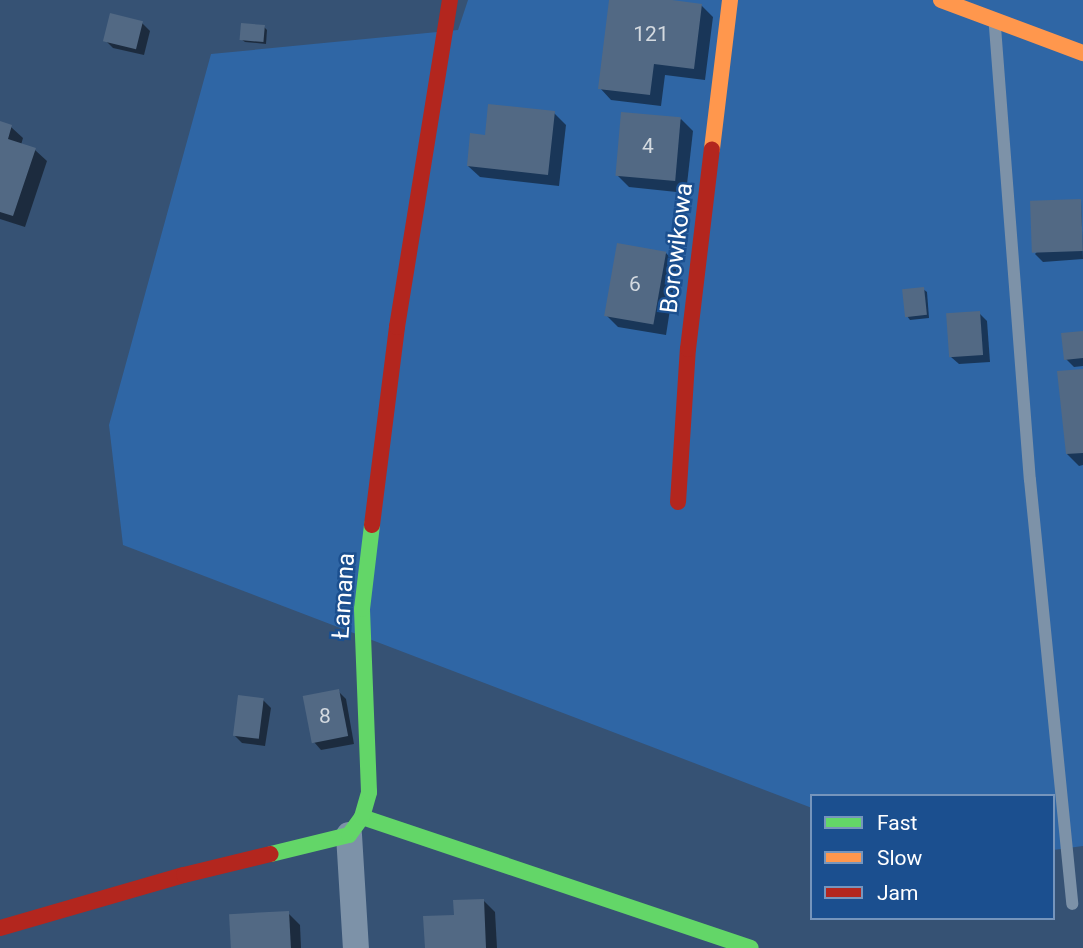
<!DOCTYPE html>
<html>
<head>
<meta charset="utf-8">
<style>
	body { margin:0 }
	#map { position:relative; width:1083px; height:948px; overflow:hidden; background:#365274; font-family:Roboto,sans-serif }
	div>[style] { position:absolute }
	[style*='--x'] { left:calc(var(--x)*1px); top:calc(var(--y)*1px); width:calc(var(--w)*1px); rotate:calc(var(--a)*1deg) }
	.green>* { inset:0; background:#2f66a5 }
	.shadow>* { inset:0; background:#0007 }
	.building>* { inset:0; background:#526984; transform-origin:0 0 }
	.lane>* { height:12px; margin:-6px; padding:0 6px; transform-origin:6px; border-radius:6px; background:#7d92a8 }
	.street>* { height:26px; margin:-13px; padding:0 13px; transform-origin:13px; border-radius:13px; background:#7d92a8 }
	.fast>* { height:16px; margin:-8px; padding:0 8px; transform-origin:8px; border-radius:8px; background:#63d668 }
	.slow>* { height:16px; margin:-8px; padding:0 8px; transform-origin:8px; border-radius:8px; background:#ff974d }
	.jam>* { height:16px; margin:-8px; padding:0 8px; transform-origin:8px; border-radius:8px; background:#b3261e }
	span { translate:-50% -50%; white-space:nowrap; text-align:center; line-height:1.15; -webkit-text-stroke:5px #1b4f8f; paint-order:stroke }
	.number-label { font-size:21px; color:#d4dae0 }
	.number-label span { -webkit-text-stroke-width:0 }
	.street-label { font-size:24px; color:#fff }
	.legend { position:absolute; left:810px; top:794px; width:245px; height:126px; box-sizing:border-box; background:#1b4f8f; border:2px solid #7695bc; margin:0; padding:9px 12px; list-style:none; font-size:21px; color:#fff }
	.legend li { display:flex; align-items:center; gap:14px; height:35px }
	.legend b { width:35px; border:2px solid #7695bc }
</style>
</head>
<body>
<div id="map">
	<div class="green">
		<i style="clip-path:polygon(468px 0,1083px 0,1083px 846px,1053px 850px,1053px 796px,812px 796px,812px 808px,123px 545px,109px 425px,211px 54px,458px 30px)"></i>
	</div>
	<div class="shadow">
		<i style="clip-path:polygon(610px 0,658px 0,701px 5px,713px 17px,705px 80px,665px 75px,661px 106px,611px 100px,600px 88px)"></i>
		<i style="clip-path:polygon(142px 23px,150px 31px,144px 55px,113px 48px,105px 40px)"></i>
		<i style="clip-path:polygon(264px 27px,267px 30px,266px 44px,245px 42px,241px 39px)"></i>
		<i style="clip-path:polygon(554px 113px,566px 125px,559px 186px,480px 177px,468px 166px,486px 137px)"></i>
		<i style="clip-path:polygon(681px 119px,693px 131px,686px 193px,629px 187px,617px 175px)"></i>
		<i style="clip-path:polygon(0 123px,11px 127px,23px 138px,21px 145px,35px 150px,47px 161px,25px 227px,0 219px)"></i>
		<i style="clip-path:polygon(1081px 201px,1083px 259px,1043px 262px,1035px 254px)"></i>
		<i style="clip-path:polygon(666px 253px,677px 265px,666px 335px,618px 327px,606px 315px)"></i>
		<i style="clip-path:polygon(923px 289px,927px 292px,929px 318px,910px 320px,907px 316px)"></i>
		<i style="clip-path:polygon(979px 313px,987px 321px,990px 362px,959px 364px,951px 357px)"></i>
		<i style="clip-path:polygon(1083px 332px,1083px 366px,1074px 367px,1066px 359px)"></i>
		<i style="clip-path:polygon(1083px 370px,1083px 465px,1079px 466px,1067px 454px)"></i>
		<i style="clip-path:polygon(338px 691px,346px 699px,354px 744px,321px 750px,314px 742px)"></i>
		<i style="clip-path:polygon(263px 700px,271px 708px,265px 746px,242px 743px,234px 735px)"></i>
		<i style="clip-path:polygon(483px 900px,495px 912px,497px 948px,427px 948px,456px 917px)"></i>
		<i style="clip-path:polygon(288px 913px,300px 925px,301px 948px,232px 948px)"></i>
	</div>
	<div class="building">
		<i style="clip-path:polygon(609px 0,672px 0,702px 4px,694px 69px,654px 64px,650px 95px,598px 89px)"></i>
		<i style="left:110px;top:13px;width:34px;height:29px;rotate:14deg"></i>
		<i style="left:241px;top:23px;width:24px;height:17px;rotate:5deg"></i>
		<i style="clip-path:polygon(488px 104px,555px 111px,548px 175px,467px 166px,470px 133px,485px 135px)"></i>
		<i style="left:621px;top:112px;width:60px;height:64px;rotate:5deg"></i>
		<i style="clip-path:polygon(0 121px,12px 125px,8px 139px,36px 148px,13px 216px,0 212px)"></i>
		<i style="left:1081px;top:199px;width:52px;height:51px;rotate:88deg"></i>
		<i style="left:617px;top:243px;width:50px;height:74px;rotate:10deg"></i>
		<i style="left:924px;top:287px;width:28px;height:22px;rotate:84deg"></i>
		<i style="left:980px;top:311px;width:44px;height:34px;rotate:86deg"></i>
		<i style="clip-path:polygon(1083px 331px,1083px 358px,1064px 360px,1061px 333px)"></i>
		<i style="clip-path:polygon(1083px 369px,1083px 453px,1066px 454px,1057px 371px)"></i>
		<i style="left:339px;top:689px;width:48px;height:37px;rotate:79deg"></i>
		<i style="left:238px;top:695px;width:26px;height:41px;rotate:7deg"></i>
		<i style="clip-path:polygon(484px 899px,486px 948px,425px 948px,423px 916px,454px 915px,453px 900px)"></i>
		<i style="left:289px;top:911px;width:37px;height:60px;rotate:87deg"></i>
	</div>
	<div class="lane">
		<i style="--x:995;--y:27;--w:454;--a:85.6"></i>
		<i style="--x:1030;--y:480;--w:426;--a:84.3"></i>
	</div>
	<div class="street">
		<i style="--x:349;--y:835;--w:113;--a:86.5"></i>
	</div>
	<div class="fast">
		<i style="--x:362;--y:817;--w:410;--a:18.6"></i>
		<i style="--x:271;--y:854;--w:80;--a:-13.7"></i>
		<i style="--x:349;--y:835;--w:22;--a:-54"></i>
		<i style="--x:362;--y:817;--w:26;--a:-74"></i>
		<i style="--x:369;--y:792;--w:183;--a:-92.2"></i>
		<i style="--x:362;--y:609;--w:85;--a:-83.2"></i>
	</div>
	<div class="slow">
		<i style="--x:941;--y:0;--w:152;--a:20.5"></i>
		<i style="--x:712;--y:149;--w:150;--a:-83.1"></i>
	</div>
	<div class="jam">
		<i style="--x:678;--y:502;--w:153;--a:-86.3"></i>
		<i style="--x:688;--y:349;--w:201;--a:-83.2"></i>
		<i style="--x:372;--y:525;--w:200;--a:-82.8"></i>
		<i style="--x:397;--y:327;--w:331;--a:-80.8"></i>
		<i style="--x:0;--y:928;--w:191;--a:-16.1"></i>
		<i style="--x:184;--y:875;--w:89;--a:-13.6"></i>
	</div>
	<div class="number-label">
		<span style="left:651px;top:34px">121</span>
		<span style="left:648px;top:146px">4</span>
		<span style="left:635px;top:284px">6</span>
		<span style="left:325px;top:716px">8</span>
	</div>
	<div class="street-label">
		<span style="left:677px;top:248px;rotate:-83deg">Borowikowa</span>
		<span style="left:344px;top:596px;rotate:-86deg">Łamana</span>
	</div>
	<ul class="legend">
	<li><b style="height:9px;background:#63d668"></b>Fast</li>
	<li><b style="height:9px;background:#ff974d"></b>Slow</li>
	<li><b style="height:9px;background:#b3261e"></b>Jam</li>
	</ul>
</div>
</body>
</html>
